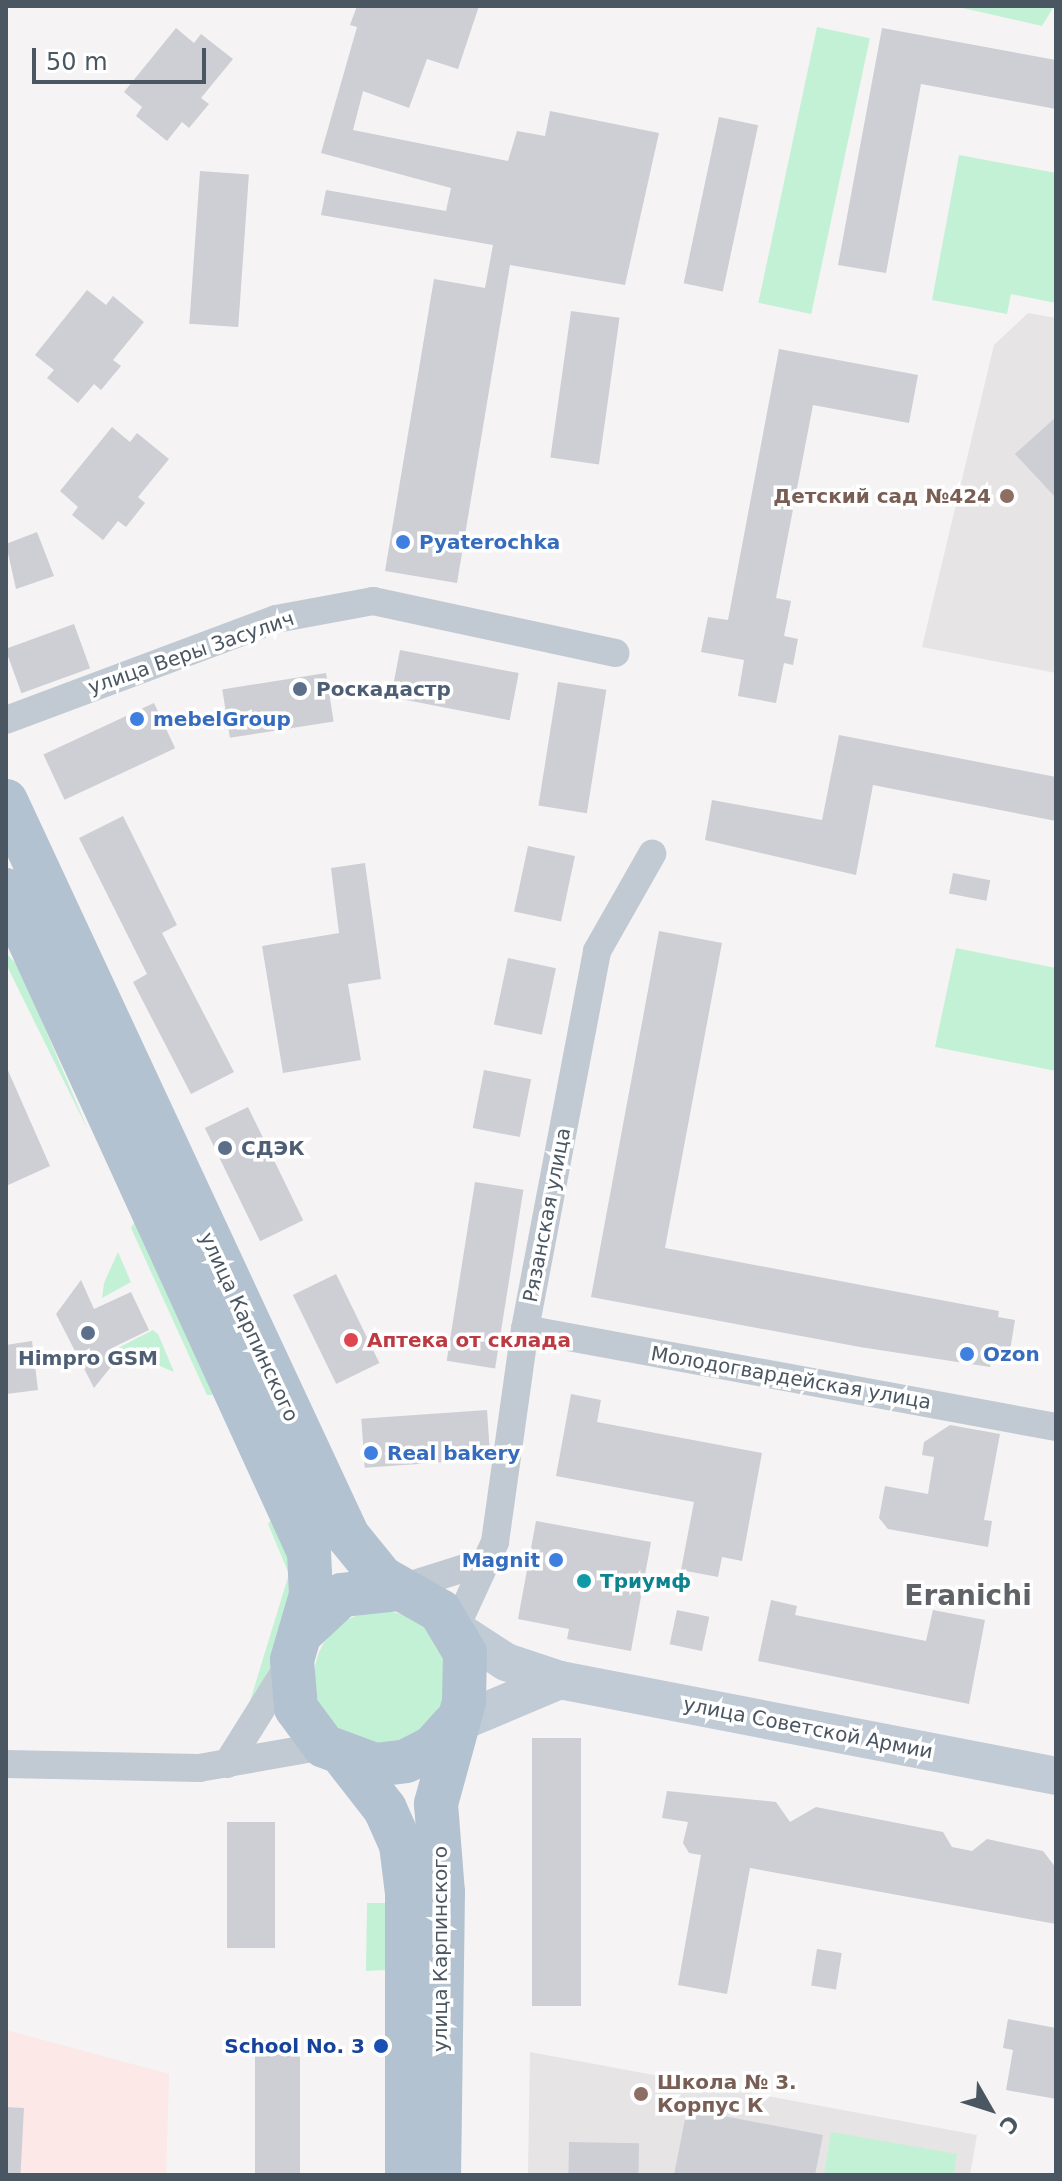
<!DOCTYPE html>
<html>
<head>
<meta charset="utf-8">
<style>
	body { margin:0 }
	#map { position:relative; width:1062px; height:2181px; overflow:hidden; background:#f5f3f3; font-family:"DejaVu Sans",sans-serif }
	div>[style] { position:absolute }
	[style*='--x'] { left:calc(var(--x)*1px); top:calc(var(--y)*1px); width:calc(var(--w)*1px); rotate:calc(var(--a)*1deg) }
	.education>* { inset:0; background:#e6e4e5 }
	.medical>* { inset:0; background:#fce8e6 }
	.green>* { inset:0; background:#c3f1d5; transform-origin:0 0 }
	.round { border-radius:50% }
	.building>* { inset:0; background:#cdcfd5; transform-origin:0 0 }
	.street>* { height:28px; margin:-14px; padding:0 14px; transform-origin:14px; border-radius:14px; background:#c1cad2 }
	.secondary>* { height:38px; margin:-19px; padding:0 19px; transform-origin:19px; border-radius:19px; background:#c1cbd6 }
	.primary>* { height:44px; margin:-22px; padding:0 22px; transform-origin:22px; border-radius:22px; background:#b3c2d1 }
	.dots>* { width:22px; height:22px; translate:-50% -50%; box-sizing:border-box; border:4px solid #fff; border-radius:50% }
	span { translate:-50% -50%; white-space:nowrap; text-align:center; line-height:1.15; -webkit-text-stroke:7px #fff; paint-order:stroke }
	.education-label { font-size:20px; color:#785e54; font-weight:700 }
	.right { translate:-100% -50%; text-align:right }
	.left { translate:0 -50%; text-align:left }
	.shop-label { font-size:20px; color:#366cbe; font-weight:700 }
	.street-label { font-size:20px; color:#4a5661 }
	.service-label { font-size:20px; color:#4e5e75; font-weight:700 }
	.health-label { font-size:20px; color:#be3a42; font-weight:700 }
	.culture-label { font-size:20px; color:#0d838f; font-weight:700 }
	.transit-label { font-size:20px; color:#164399; font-weight:700 }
	.district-label { font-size:28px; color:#5f6368; font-weight:700 }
	.frame { position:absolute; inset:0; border:8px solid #4a5661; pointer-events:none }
	.north { position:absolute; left:950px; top:2069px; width:80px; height:80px; -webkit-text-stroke:6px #fff; paint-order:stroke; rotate:129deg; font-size:22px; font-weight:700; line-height:32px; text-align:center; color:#4a5661 }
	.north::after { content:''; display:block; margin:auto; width:28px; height:36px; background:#4a5661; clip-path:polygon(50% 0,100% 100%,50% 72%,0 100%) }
	.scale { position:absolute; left:32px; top:48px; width:174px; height:36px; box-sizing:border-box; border:4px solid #4a5661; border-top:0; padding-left:10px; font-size:24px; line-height:28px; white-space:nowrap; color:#4a5661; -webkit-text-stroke:6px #fff; paint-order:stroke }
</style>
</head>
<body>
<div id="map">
	<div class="education">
		<i style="clip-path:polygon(1028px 313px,1056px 318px,1056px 673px,922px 647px,994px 345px)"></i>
		<i style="clip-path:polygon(530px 2052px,977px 2135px,970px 2175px,528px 2175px)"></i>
	</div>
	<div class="medical">
		<i style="clip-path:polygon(6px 2030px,169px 2074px,166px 2175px,6px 2175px)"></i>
	</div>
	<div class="green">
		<i style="clip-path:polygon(954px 6px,1054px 6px,1042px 26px)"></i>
		<i style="left:817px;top:27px;width:54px;height:282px;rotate:12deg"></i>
		<i style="clip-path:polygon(959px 155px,1056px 173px,1056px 303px,1011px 294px,1007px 314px,932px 300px)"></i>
		<i style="clip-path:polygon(956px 948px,1056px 968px,1056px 1071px,935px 1047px)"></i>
		<i style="clip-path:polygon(6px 953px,19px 967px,88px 1130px,6px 964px)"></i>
		<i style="clip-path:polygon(135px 1221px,213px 1395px,207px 1395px,131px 1228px)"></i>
		<i style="clip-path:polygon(118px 1252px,131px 1282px,102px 1298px,104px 1283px)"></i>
		<i style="clip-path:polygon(153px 1330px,158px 1334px,174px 1372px,118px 1348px)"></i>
		<i style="clip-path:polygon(273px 1518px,298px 1571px,270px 1678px,244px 1721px,289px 1574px,268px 1524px)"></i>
		<i class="round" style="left:314px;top:1611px;width:134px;height:134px"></i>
		<i style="clip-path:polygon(367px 1903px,392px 1903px,387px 1970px,366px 1971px)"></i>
		<i style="clip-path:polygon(831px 2132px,957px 2154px,954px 2175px,824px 2175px)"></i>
	</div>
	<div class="building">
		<i style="clip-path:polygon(357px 6px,479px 6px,458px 69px,427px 59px,409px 108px,363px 91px,353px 130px,508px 161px,517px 131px,545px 136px,550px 111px,659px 133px,625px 285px,510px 265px,457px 583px,385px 571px,434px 279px,485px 288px,493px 245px,321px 215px,326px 190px,446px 211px,451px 188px,321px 153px,357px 27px,350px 25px)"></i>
		<i style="clip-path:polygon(176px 28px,194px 43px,201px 34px,233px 59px,201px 98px,209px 104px,189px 128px,182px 122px,167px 141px,136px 116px,142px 107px,124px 92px)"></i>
		<i style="clip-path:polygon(882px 28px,1056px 60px,1056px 109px,921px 84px,886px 273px,838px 265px)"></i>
		<i style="left:719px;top:117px;width:40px;height:170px;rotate:12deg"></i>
		<i style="left:200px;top:171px;width:49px;height:153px;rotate:4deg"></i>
		<i style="clip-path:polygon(87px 290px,106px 305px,113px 296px,144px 322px,113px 360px,121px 366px,101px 390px,94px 384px,78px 403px,47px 378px,54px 370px,35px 355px)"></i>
		<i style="left:571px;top:311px;width:49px;height:148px;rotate:8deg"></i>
		<i style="clip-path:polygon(779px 349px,918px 375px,909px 423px,813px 405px,776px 598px,791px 601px,784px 636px,798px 639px,793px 665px,784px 663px,776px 703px,738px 696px,744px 660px,701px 652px,708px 617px,728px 620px)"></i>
		<i style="clip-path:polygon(1056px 417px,1056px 498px,1015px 454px)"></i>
		<i style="clip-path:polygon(112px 427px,130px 442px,137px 433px,169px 459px,138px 497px,145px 503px,126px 527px,118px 521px,103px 540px,72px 515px,78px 507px,60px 491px)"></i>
		<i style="clip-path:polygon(37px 532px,54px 576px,16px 589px,6px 544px)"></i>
		<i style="left:74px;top:624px;width:47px;height:73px;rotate:70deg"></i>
		<i style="left:400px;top:650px;width:121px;height:48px;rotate:11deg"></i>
		<i style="left:326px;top:673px;width:49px;height:105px;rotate:81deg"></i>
		<i style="left:558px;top:682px;width:49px;height:125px;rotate:9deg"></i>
		<i style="left:154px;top:703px;width:50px;height:122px;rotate:65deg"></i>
		<i style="clip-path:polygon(839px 735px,1056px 777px,1056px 821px,873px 785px,856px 875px,705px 840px,712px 800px,822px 820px)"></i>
		<i style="clip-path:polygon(123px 816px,177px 925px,162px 933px,234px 1072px,191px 1094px,133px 982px,147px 974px,79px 838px)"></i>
		<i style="left:528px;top:846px;width:48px;height:67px;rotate:12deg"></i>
		<i style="clip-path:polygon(365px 863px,381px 979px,348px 984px,361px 1060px,283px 1073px,262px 946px,339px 933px,331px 868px)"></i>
		<i style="left:953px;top:873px;width:38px;height:21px;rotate:11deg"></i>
		<i style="clip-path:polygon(659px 931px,722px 943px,665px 1248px,999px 1311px,998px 1317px,1015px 1320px,1008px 1363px,991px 1360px,990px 1367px,860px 1347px,591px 1297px)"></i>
		<i style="left:508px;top:958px;width:49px;height:68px;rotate:12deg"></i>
		<i style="clip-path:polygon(6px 1066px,50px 1166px,6px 1186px)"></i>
		<i style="left:484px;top:1070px;width:48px;height:59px;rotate:11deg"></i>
		<i style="left:248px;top:1107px;width:126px;height:48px;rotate:64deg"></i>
		<i style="left:475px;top:1182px;width:49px;height:181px;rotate:9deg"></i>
		<i style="left:336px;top:1274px;width:99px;height:48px;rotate:64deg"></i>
		<i style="clip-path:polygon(81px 1280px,94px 1309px,131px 1292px,149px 1330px,112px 1348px,118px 1358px,94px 1388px,56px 1314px)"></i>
		<i style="clip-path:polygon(32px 1341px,38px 1390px,6px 1394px,6px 1345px)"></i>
		<i style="clip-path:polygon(571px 1394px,601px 1400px,597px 1422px,762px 1453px,742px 1561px,722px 1557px,718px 1577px,681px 1570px,694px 1502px,556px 1476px)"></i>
		<i style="left:487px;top:1410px;width:49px;height:126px;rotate:86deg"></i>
		<i style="clip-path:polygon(950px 1425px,1000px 1434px,984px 1520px,992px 1521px,988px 1547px,888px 1529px,879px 1518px,885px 1486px,928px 1494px,934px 1457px,922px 1455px,924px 1442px)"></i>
		<i style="clip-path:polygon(536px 1521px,651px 1542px,631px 1651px,567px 1639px,569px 1629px,518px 1619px)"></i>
		<i style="clip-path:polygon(771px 1600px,797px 1606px,795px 1615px,926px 1641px,933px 1610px,985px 1620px,969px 1704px,758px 1661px)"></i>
		<i style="left:677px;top:1610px;width:33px;height:35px;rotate:12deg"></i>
		<i style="left:532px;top:1738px;width:49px;height:268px"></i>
		<i style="clip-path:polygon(667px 1791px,776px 1802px,790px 1822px,816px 1807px,943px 1832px,952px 1847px,972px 1851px,987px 1839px,1043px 1851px,1056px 1868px,1056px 1924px,750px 1868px,727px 1994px,678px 1985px,701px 1855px,689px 1853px,683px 1843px,688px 1822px,662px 1818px)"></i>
		<i style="left:227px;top:1822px;width:48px;height:126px"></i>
		<i style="left:817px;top:1949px;width:25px;height:37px;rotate:9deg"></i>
		<i style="clip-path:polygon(1008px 2019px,1056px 2028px,1056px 2099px,1006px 2090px,1013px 2050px,1003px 2048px)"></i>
		<i style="left:255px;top:2040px;width:45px;height:135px"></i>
		<i style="left:6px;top:2107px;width:18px;height:68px;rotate:3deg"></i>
		<i style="clip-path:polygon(687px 2109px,823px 2135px,815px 2175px,674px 2175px)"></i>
		<i style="left:569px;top:2142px;width:70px;height:33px;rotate:1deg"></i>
	</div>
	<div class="street">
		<i style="--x:6;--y:720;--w:288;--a:-20.5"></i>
		<i style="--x:276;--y:619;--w:99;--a:-10.5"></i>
		<i style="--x:373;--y:601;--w:248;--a:12.1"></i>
		<i style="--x:525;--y:1329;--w:540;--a:10.46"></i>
		<i style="--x:398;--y:1589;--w:93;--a:-17.5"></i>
		<i style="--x:455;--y:1629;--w:96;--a:-65.3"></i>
		<i style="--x:495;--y:1542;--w:215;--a:-82"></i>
		<i style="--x:525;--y:1329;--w:385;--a:-79.2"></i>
		<i style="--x:597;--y:951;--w:112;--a:-60.4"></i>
		<i style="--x:6;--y:1764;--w:193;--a:1.2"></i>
		<i style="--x:199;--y:1768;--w:127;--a:-10"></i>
		<i style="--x:227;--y:1764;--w:119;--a:-58"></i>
	</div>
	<div class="secondary">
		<i style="--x:455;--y:1629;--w:61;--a:32.9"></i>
		<i style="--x:506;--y:1662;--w:57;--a:18.4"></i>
		<i style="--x:560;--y:1680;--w:505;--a:10.95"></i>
		<i style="--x:453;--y:1725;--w:116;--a:-22.8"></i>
	</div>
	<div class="primary">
		<i style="--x:6;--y:801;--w:811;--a:65.05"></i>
		<i style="--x:348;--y:1536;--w:54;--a:51"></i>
		<i style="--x:382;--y:1578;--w:67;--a:29.6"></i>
		<i style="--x:440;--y:1611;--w:49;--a:59.2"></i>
		<i style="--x:465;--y:1653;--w:49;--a:91.2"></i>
		<i style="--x:464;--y:1702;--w:106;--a:105.4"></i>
		<i style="--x:436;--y:1804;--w:88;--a:85.5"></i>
		<i style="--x:443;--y:1892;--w:283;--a:90.8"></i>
		<i style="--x:6;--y:890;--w:728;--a:65.41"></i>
		<i style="--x:309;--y:1552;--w:43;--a:87.3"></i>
		<i style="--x:311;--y:1595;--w:68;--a:106.3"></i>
		<i style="--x:292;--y:1660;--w:48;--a:85.2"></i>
		<i style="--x:296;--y:1708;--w:47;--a:53.6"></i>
		<i style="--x:324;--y:1746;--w:54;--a:20.4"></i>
		<i style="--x:375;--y:1765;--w:31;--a:-7"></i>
		<i style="--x:406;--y:1761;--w:30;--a:-27"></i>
		<i style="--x:433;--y:1747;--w:30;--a:-48"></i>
		<i style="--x:301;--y:1633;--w:56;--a:-42.8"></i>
		<i style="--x:342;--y:1595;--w:56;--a:-6.1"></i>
		<i style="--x:346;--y:1759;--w:63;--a:52"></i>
		<i style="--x:385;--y:1809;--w:39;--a:66"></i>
		<i style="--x:401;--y:1845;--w:48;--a:82.9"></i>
		<i style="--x:407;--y:1893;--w:282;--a:90"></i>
	</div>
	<div class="dots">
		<i style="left:1007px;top:496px;background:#8d6e63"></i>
		<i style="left:403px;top:542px;background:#3f7fe0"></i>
		<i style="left:300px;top:689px;background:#5c6f8a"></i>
		<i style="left:137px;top:719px;background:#3f7fe0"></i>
		<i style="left:225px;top:1148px;background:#5c6f8a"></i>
		<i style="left:88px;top:1333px;background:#5c6f8a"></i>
		<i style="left:351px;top:1340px;background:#e0444e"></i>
		<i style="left:967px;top:1354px;background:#3f7fe0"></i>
		<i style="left:371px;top:1453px;background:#3f7fe0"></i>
		<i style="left:556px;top:1560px;background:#3f7fe0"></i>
		<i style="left:584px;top:1581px;background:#0f9aa8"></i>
		<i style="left:381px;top:2046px;background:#1a4fb4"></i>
		<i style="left:641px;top:2094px;background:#8d6e63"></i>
	</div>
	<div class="education-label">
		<span class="right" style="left:991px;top:496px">Детский сад №424</span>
		<span class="left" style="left:657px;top:2094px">Школа № 3.<br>Корпус К</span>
	</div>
	<div class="shop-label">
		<span class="left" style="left:419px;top:542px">Pyaterochka</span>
		<span class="left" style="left:153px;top:719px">mebelGroup</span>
		<span class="left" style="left:983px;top:1354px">Ozon</span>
		<span class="left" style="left:387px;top:1453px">Real bakery</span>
		<span class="right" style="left:540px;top:1560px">Magnit</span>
	</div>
	<div class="street-label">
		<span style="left:191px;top:653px;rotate:-19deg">улица Веры Засулич</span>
		<span style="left:547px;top:1215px;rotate:-79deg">Рязанская улица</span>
		<span style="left:249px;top:1327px;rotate:65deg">улица Карпинского</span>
		<span style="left:791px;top:1378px;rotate:10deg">Молодогвардейская улица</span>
		<span style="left:808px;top:1728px;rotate:11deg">улица Советской Армии</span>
		<span style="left:440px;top:1949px;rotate:-90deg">улица Карпинского</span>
	</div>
	<div class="service-label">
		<span class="left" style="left:316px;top:689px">Роскадастр</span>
		<span class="left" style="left:241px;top:1148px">СДЭК</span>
		<span style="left:88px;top:1358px">Himpro GSM</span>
	</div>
	<div class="health-label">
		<span class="left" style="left:367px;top:1340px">Аптека от склада</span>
	</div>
	<div class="culture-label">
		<span class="left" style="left:600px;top:1581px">Триумф</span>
	</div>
	<div class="transit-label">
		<span class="right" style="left:365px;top:2046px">School No. 3</span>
	</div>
	<div class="district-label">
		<span style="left:968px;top:1596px">Eranichi</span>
	</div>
	<div class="frame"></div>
	<div class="north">С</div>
	<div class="scale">50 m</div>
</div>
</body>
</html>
